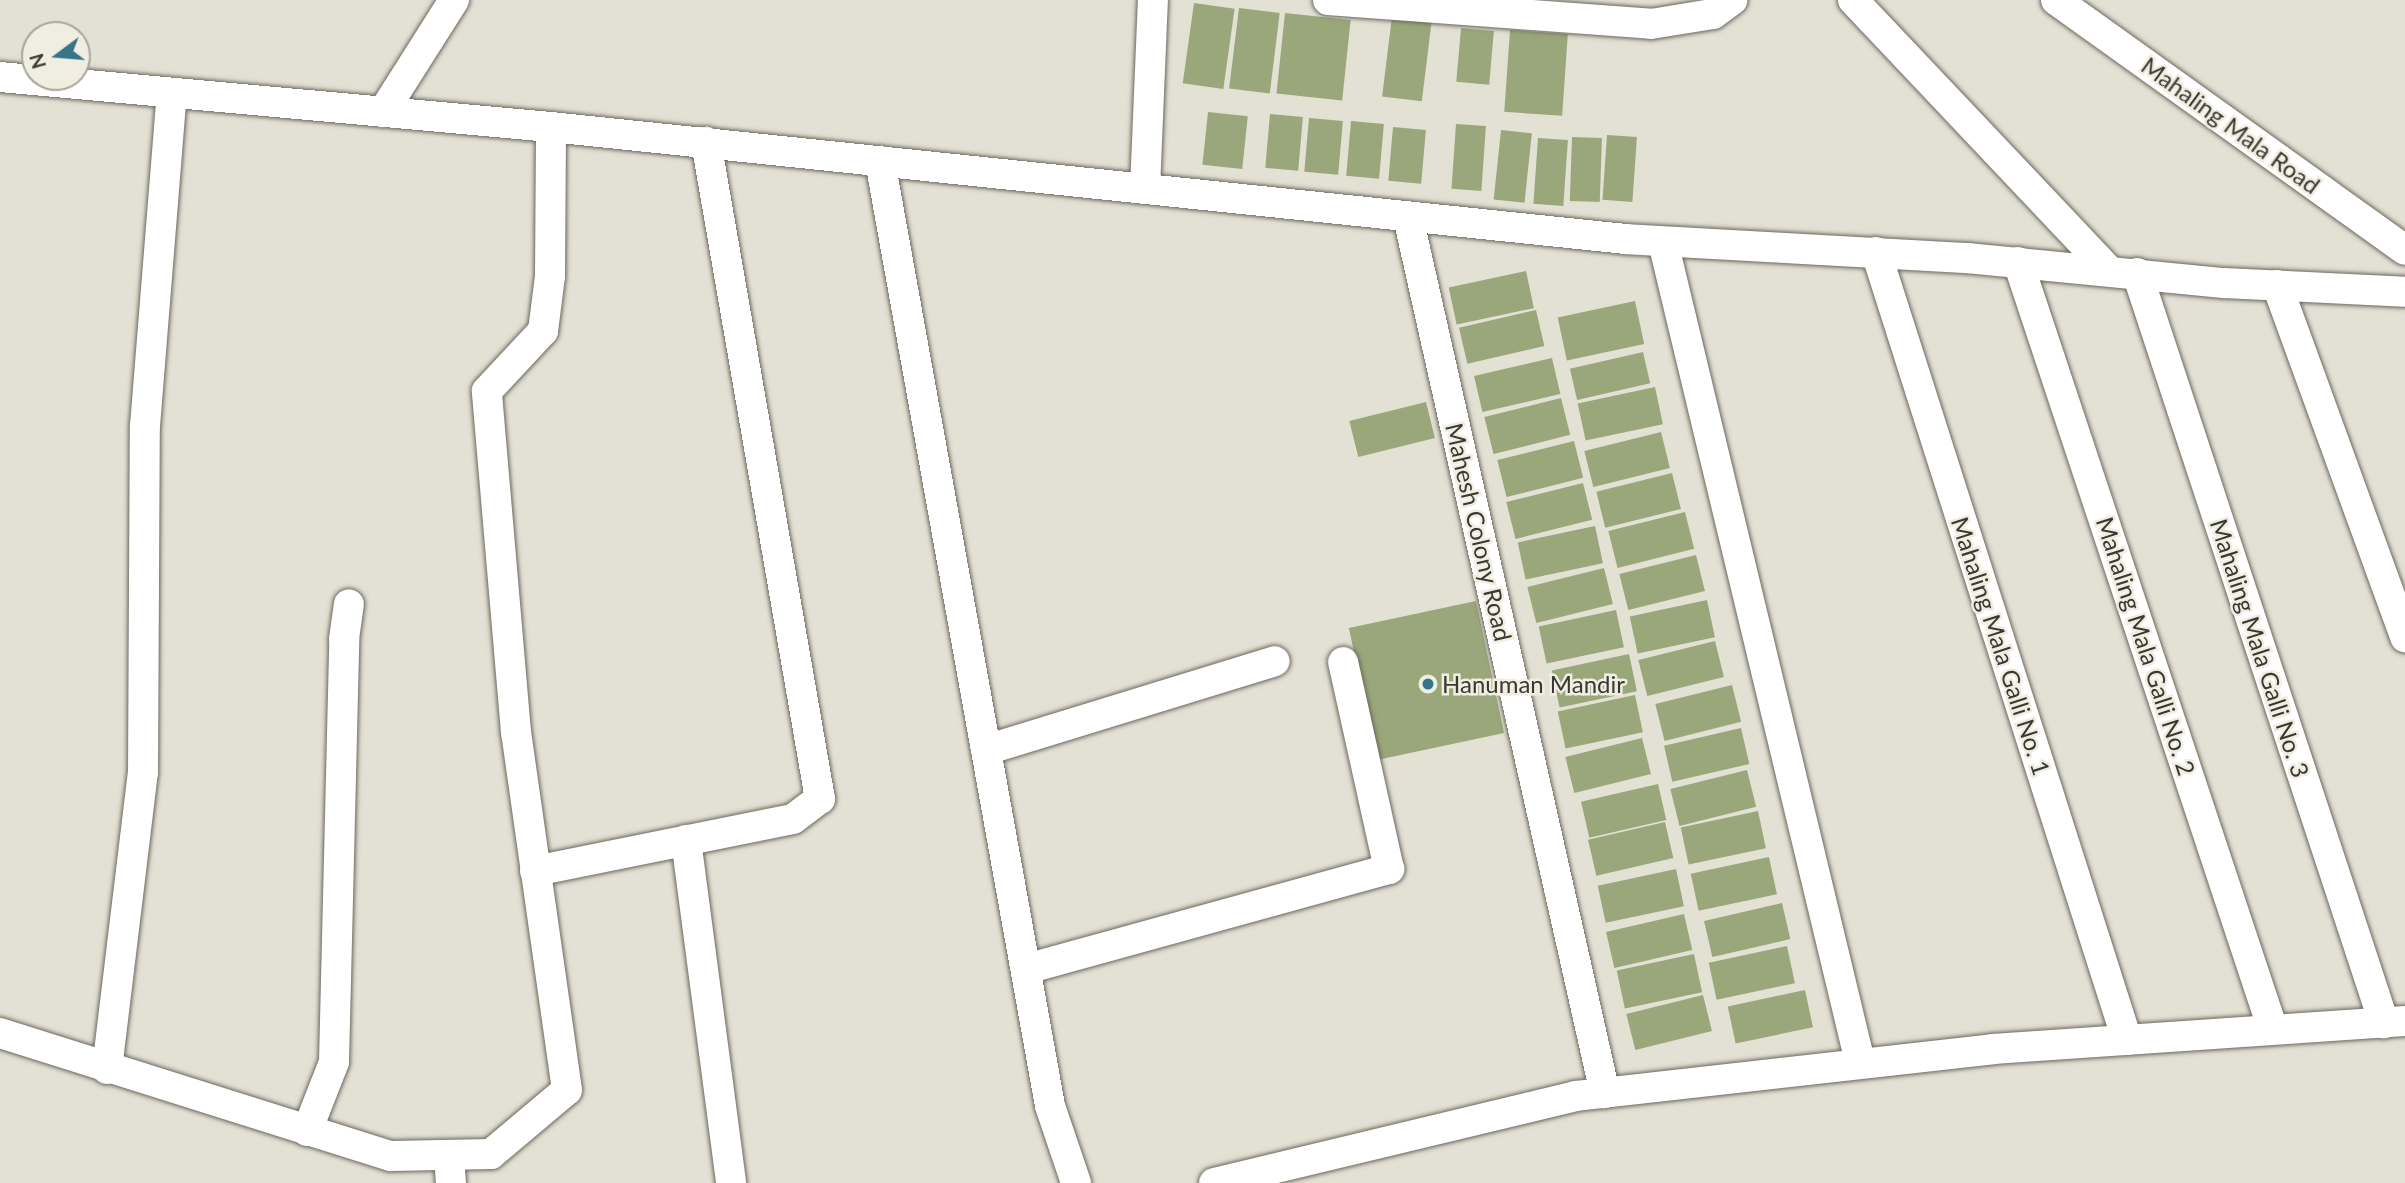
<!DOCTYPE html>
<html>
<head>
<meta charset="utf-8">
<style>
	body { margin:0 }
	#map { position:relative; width:2405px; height:1183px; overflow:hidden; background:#e3e0d4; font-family:Lato,sans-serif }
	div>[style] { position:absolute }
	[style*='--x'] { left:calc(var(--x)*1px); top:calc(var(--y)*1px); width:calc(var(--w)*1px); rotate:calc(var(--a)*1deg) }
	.building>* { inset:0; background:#9aa77a; transform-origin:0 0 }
	.roads { filter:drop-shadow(0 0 2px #6b685d) drop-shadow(0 0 2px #6b685d) }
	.minor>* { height:30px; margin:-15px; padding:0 15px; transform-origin:15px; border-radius:15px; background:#fff }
	.dots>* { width:19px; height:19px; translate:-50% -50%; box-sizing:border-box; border:4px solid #f0ede1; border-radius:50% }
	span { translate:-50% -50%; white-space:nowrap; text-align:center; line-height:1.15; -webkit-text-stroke:5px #f0ede1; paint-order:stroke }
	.street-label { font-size:24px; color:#393833 }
	.poi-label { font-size:24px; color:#393833 }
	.left { translate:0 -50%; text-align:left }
	.north { position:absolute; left:21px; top:21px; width:70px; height:70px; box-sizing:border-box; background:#f0ede1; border:2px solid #a7a59b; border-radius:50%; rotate:254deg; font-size:19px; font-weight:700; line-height:28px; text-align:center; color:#393833 }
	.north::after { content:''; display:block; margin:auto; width:24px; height:32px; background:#367589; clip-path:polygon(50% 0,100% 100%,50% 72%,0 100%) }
</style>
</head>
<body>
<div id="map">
	<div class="building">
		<i style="left:1194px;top:3px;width:41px;height:81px;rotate:8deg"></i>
		<i style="left:1239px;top:8px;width:41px;height:81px;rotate:7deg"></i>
		<i style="left:1285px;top:13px;width:66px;height:81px;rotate:6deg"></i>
		<i style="left:1392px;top:16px;width:40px;height:81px;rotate:7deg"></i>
		<i style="left:1461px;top:28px;width:33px;height:54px;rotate:5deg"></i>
		<i style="left:1510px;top:30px;width:58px;height:82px;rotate:4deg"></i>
		<i style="left:1208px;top:112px;width:40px;height:53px;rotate:6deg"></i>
		<i style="left:1270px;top:114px;width:33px;height:54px;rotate:5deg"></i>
		<i style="left:1309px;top:118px;width:34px;height:54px;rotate:5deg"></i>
		<i style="left:1351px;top:121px;width:33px;height:55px;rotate:5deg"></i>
		<i style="left:1456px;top:124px;width:30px;height:65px;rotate:4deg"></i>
		<i style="left:1393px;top:127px;width:33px;height:54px;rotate:5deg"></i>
		<i style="left:1501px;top:130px;width:31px;height:70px;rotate:6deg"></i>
		<i style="left:1607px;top:135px;width:30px;height:65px;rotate:4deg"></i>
		<i style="left:1572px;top:137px;width:30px;height:64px;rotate:2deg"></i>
		<i style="left:1538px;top:138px;width:30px;height:66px;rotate:4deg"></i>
		<i style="left:1526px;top:271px;width:38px;height:79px;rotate:78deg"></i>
		<i style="left:1635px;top:301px;width:44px;height:79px;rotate:78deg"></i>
		<i style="left:1536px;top:310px;width:37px;height:79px;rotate:77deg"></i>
		<i style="left:1643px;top:352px;width:32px;height:75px;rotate:77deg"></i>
		<i style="left:1552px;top:358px;width:37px;height:80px;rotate:77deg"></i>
		<i style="left:1655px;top:387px;width:38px;height:79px;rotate:78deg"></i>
		<i style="left:1561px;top:398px;width:38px;height:79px;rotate:76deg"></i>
		<i style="left:1426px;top:402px;width:37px;height:79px;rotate:76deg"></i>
		<i style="left:1661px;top:432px;width:37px;height:79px;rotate:76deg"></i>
		<i style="left:1574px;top:441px;width:38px;height:79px;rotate:76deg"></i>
		<i style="left:1672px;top:473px;width:37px;height:78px;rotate:76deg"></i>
		<i style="left:1583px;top:483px;width:38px;height:79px;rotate:76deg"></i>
		<i style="left:1685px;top:512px;width:38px;height:79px;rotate:76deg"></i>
		<i style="left:1595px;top:526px;width:38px;height:79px;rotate:78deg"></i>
		<i style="left:1696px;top:555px;width:37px;height:79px;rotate:76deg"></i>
		<i style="left:1604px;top:568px;width:37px;height:79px;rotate:76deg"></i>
		<i style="left:1707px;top:600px;width:38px;height:79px;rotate:78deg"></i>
		<i style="left:1476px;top:601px;width:135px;height:130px;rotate:78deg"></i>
		<i style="left:1616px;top:610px;width:38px;height:79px;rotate:78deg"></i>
		<i style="left:1715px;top:641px;width:37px;height:79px;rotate:76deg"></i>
		<i style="left:1629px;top:654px;width:38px;height:79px;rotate:78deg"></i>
		<i style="left:1732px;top:685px;width:38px;height:79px;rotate:76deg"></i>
		<i style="left:1635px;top:695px;width:38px;height:79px;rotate:78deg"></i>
		<i style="left:1741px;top:728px;width:37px;height:79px;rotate:77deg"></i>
		<i style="left:1642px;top:738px;width:37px;height:79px;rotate:76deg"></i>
		<i style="left:1747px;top:770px;width:38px;height:79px;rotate:76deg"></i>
		<i style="left:1658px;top:784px;width:37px;height:79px;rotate:77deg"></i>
		<i style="left:1758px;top:811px;width:38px;height:79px;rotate:78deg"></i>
		<i style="left:1665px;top:822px;width:37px;height:79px;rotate:77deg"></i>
		<i style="left:1769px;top:857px;width:38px;height:80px;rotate:78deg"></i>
		<i style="left:1676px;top:869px;width:38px;height:80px;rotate:78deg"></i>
		<i style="left:1782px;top:903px;width:37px;height:80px;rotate:77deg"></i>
		<i style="left:1684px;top:914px;width:37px;height:80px;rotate:77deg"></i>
		<i style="left:1787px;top:946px;width:38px;height:80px;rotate:78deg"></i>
		<i style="left:1694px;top:954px;width:39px;height:79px;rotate:78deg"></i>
		<i style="left:1805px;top:990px;width:38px;height:79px;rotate:78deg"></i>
		<i style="left:1703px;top:995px;width:37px;height:79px;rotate:76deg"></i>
	</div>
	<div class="roads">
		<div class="minor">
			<i style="--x:1328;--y:0;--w:324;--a:4.2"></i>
			<i style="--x:1651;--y:24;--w:63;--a:-9.2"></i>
			<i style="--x:1713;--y:14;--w:24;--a:-36"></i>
			<i style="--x:1853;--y:0;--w:371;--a:46.6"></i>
			<i style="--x:2056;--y:0;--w:429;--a:35.6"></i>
			<i style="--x:0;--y:77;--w:553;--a:5.19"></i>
			<i style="--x:551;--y:127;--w:1080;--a:5.95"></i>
			<i style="--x:1625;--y:239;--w:343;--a:3.2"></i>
			<i style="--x:1967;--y:258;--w:258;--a:5.6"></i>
			<i style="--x:2224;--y:283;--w:181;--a:2.8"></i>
			<i style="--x:383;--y:112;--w:133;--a:-57.6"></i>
			<i style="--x:880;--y:161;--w:960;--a:79.8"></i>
			<i style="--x:1050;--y:1106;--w:81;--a:71.3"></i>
			<i style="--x:1145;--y:189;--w:189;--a:-87.6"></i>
			<i style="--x:1408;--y:217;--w:898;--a:77.33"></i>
			<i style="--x:1663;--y:242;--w:843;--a:76.49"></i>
			<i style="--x:1876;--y:252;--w:827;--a:72.33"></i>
			<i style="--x:2018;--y:262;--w:809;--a:71.63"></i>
			<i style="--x:2137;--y:273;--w:790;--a:71.77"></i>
			<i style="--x:2277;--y:285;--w:375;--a:70"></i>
			<i style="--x:986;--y:750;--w:302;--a:-17.1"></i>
			<i style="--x:686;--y:840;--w:346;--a:82.5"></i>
			<i style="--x:535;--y:871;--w:263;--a:-11.4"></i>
			<i style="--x:793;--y:819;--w:34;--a:-37"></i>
			<i style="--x:820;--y:799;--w:667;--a:-99.84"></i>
			<i style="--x:1026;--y:969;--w:377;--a:-15.4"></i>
			<i style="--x:1389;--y:869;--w:212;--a:-102.5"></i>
			<i style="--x:0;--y:1033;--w:410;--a:17.5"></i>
			<i style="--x:391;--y:1156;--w:100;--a:-1.1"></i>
			<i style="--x:491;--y:1154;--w:99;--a:-40.1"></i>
			<i style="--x:567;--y:1090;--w:362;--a:-98.1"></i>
			<i style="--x:516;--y:732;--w:342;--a:-94.9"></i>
			<i style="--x:487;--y:391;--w:82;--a:-47"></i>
			<i style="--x:543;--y:331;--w:55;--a:-82.7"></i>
			<i style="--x:550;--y:276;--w:149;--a:-89.6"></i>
			<i style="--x:107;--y:1069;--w:298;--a:-83.1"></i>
			<i style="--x:143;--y:773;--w:347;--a:-89.7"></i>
			<i style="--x:145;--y:426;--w:334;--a:-85.4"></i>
			<i style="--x:307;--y:1131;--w:74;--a:-68.6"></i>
			<i style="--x:334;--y:1062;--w:423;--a:-88.6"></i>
			<i style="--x:344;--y:639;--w:35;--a:-82"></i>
			<i style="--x:449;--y:1155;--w:28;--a:86"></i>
			<i style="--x:1214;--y:1183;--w:372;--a:-13.5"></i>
			<i style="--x:1576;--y:1096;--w:420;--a:-6.4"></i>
			<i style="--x:1993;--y:1049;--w:413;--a:-3.9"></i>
		</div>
	</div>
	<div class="dots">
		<i style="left:1428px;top:684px;background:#367589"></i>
	</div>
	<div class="street-label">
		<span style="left:2231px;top:125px;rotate:36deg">Mahaling Mala Road</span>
		<span style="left:1479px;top:532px;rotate:77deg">Mahesh Colony Road</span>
		<span style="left:2001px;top:646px;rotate:72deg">Mahaling Mala Galli No. 1</span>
		<span style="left:2146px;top:646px;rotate:72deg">Mahaling Mala Galli No. 2</span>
		<span style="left:2260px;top:648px;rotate:72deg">Mahaling Mala Galli No. 3</span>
	</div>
	<div class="poi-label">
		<span class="left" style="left:1442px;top:684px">Hanuman Mandir</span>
	</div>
	<div class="north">N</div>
</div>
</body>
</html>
